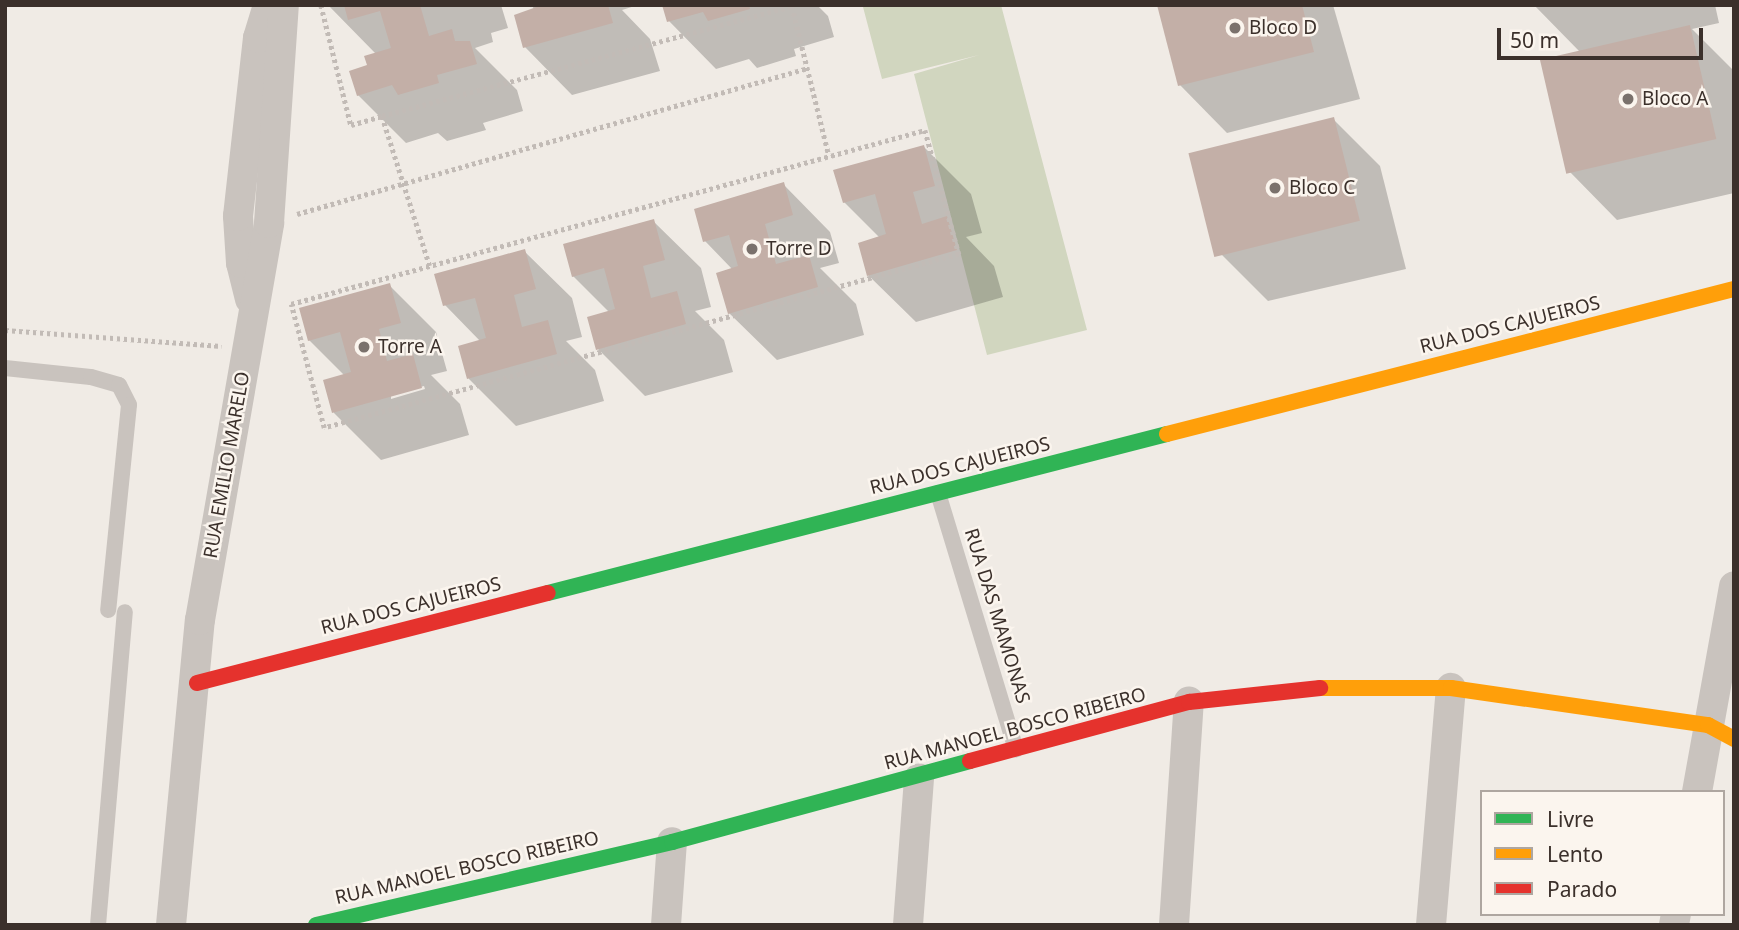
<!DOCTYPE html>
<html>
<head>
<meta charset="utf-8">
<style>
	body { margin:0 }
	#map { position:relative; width:1739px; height:930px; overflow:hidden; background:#f0ebe5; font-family:"Noto Sans",sans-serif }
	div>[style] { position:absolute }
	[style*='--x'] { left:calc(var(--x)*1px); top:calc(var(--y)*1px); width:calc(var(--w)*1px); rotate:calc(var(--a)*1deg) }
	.green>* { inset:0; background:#d1d6bf }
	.shadow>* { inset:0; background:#0003 }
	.building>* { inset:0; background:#c3afa7; transform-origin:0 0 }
	.path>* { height:4.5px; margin-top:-2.25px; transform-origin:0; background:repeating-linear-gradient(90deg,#c2bbb6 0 3.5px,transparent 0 7px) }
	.lane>* { height:16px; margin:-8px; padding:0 8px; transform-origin:8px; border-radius:8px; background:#c9c3be }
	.street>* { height:30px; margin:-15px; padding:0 15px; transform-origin:15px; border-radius:15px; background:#c9c3be }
	.fast>* { height:16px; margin:-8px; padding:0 8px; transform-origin:8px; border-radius:8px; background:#30b455 }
	.slow>* { height:16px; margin:-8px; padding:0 8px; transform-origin:8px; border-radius:8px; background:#ff9f0a }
	.jam>* { height:16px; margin:-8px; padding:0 8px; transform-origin:8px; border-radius:8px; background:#e5322d }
	.dots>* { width:19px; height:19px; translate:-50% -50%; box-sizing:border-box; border:4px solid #fbf5ee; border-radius:50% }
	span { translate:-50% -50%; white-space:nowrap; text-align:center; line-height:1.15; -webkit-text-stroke:5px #fbf5ee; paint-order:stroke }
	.poi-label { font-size:19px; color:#3b302b }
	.left { translate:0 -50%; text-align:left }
	.street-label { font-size:19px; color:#3b302b }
	.frame { position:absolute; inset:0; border:7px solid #3b302b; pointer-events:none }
	.legend { position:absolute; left:1480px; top:790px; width:245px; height:126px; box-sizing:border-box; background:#fbf5ee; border:2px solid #aea6a0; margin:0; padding:9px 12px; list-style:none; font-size:21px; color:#3b302b }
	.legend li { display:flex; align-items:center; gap:14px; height:35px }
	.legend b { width:35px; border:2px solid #aea6a0 }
	.scale { position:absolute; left:1497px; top:28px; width:206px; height:32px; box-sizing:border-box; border:4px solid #3b302b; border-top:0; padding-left:9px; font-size:21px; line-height:24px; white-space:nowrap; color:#3b302b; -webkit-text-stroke:5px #fbf5ee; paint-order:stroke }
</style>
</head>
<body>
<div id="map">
	<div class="green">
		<i style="clip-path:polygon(1001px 5px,1087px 330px,987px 355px,914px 74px,979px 55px,882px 79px,863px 7px)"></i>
	</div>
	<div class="shadow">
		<i style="clip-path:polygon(328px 5px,501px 5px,508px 28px,491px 33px,493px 42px,475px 48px,517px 90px,523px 111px,483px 123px,486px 130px,447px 141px,438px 133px,406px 143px,358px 95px,376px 54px)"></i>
		<i style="clip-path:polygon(531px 5px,638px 5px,622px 10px,650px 39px,660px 71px,572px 95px,525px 47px,536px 11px)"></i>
		<i style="clip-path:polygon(664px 5px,817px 5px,828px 16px,834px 37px,794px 49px,796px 56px,757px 68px,749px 59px,716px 69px,669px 21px)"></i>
		<i style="clip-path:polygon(1159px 5px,1333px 5px,1360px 99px,1227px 133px,1180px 85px)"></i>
		<i style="clip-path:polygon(1534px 5px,1715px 5px,1719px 23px,1692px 29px,1734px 71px,1734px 193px,1617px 220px,1570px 172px,1580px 52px)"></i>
		<i style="clip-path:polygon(1333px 119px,1380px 166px,1406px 269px,1268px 301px,1220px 253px)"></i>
		<i style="clip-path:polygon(924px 147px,971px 194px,982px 233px,966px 237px,994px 266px,1003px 297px,916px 322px,868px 275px,880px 238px,844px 202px)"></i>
		<i style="clip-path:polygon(783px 184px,830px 232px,839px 263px,820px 268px,856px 304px,864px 335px,777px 360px,729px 313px,733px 270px,705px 241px)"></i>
		<i style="clip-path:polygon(653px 221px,701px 268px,711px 307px,695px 311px,724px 340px,733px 372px,645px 396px,598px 349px,609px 312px,573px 276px)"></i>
		<i style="clip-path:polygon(524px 251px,572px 298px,582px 337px,566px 341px,595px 370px,604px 401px,516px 426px,469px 379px,460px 348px,481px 342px,445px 305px)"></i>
		<i style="clip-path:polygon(evenodd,389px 285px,436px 332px,447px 371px,431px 375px,460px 404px,469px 435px,381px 460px,334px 413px,325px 382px,345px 376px,309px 340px,389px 285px,424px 386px,425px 389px,391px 399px,391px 395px,424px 386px)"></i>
	</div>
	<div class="building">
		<i style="clip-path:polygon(344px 5px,420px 5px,429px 36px,452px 29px,455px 41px,470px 41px,477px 64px,437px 75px,439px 83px,398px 95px,392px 85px,357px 96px,349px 71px,367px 65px,364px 56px,391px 48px,380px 11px,348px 20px)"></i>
		<i style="clip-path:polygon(542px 5px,608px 5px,613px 23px,523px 48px,514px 15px)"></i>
		<i style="clip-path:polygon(662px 5px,749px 5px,750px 9px,708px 21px,703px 12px,667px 22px)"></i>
		<i style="clip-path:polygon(1157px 5px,1302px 5px,1314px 52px,1178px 86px)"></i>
		<i style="left:1690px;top:25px;width:117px;height:154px;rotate:77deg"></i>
		<i style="left:1334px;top:117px;width:107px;height:150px;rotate:76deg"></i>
		<i style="clip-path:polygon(924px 145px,935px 186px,913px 192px,922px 224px,947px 216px,957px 250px,867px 276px,858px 243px,886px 234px,875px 194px,843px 203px,833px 170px)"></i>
		<i style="clip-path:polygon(784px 182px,793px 215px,765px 224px,776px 264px,809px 255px,818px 287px,728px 314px,716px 273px,738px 266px,729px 235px,703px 242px,694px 209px)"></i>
		<i style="clip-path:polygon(654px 219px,665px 260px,643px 266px,651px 298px,677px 291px,686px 324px,596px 350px,587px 317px,615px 309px,604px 268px,572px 277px,563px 244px)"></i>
		<i style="clip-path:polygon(525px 249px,536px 289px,514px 295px,522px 327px,548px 320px,557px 354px,467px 379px,458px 346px,486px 338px,475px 298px,443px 306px,434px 274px)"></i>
		<i style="clip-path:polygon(390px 283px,401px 323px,379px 329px,387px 361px,413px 354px,422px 388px,332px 413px,323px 380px,351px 372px,340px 332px,308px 341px,299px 308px)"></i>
	</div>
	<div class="path">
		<i style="--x:321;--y:5;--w:124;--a:76"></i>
		<i style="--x:351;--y:125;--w:32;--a:-16"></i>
		<i style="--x:382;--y:116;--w:157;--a:72.3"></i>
		<i style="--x:792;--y:6;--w:154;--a:76.1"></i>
		<i style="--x:382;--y:116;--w:424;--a:-15"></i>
		<i style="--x:925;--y:130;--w:129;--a:74.7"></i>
		<i style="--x:959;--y:254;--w:658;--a:164.68"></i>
		<i style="--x:324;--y:428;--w:128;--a:-104.9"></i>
		<i style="--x:291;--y:304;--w:657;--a:-15.35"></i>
		<i style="--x:297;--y:214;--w:531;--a:-15.95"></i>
		<i style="--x:5;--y:330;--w:217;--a:4.2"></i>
	</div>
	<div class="lane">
		<i style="--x:5;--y:368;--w:86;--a:6"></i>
		<i style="--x:91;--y:377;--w:29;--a:16"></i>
		<i style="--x:119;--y:385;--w:22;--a:63"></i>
		<i style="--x:129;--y:405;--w:206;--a:95.8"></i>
		<i style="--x:938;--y:493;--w:268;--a:73.1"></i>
		<i style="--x:98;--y:925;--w:314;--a:-85.1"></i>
	</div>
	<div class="street">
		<i style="--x:250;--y:299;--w:37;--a:-104"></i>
		<i style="--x:241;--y:263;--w:47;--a:-93.7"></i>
		<i style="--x:238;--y:216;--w:179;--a:-83.6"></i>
		<i style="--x:258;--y:38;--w:34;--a:-73"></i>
		<i style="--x:1697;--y:792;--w:209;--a:-79.8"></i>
		<i style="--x:171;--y:925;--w:306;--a:-84.6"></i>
		<i style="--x:200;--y:620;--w:403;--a:-80.1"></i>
		<i style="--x:269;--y:223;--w:219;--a:-86.1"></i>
		<i style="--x:666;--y:925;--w:83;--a:-85.9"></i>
		<i style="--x:908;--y:925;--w:147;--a:-85.7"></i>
		<i style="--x:1174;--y:925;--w:224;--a:-86.2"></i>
		<i style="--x:1431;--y:925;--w:238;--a:-85.2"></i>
		<i style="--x:1674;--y:925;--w:11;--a:-80"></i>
	</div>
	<div class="fast">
		<i style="--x:548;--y:593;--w:639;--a:-14.41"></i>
		<i style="--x:316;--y:925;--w:366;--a:-13.1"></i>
		<i style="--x:672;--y:842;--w:309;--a:-15.2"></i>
	</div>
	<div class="slow">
		<i style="--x:1167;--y:434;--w:585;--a:-14.34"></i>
		<i style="--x:1320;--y:688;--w:131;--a:0"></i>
		<i style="--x:1451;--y:688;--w:260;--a:8.2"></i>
		<i style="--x:1708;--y:725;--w:30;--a:28"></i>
	</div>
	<div class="jam">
		<i style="--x:197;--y:683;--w:362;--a:-14.4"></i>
		<i style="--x:970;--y:761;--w:227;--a:-15.1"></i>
		<i style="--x:1189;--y:702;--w:132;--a:-6.1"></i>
	</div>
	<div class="dots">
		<i style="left:1235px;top:28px;background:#7a716c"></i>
		<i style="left:1628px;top:99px;background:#7a716c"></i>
		<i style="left:1275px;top:188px;background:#7a716c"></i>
		<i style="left:752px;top:249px;background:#7a716c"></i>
		<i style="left:364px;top:347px;background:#7a716c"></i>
	</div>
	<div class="poi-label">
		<span class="left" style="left:1249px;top:28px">Bloco D</span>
		<span class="left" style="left:1642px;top:99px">Bloco A</span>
		<span class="left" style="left:1289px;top:188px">Bloco C</span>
		<span class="left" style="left:766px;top:249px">Torre D</span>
		<span class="left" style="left:378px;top:347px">Torre A</span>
	</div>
	<div class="street-label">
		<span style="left:1510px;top:325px;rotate:-14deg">RUA DOS CAJUEIROS</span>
		<span style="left:227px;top:465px;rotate:-80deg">RUA EMILIO MARELO</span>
		<span style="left:960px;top:466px;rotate:-14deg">RUA DOS CAJUEIROS</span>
		<span style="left:411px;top:606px;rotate:-14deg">RUA DOS CAJUEIROS</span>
		<span style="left:997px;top:616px;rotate:73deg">RUA DAS MAMONAS</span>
		<span style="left:1015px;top:729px;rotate:-15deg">RUA MANOEL BOSCO RIBEIRO</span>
		<span style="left:467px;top:868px;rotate:-13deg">RUA MANOEL BOSCO RIBEIRO</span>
	</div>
	<div class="frame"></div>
	<ul class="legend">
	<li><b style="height:9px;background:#30b455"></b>Livre</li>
	<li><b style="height:9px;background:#ff9f0a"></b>Lento</li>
	<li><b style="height:9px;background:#e5322d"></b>Parado</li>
	</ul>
	<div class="scale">50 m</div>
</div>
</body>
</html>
